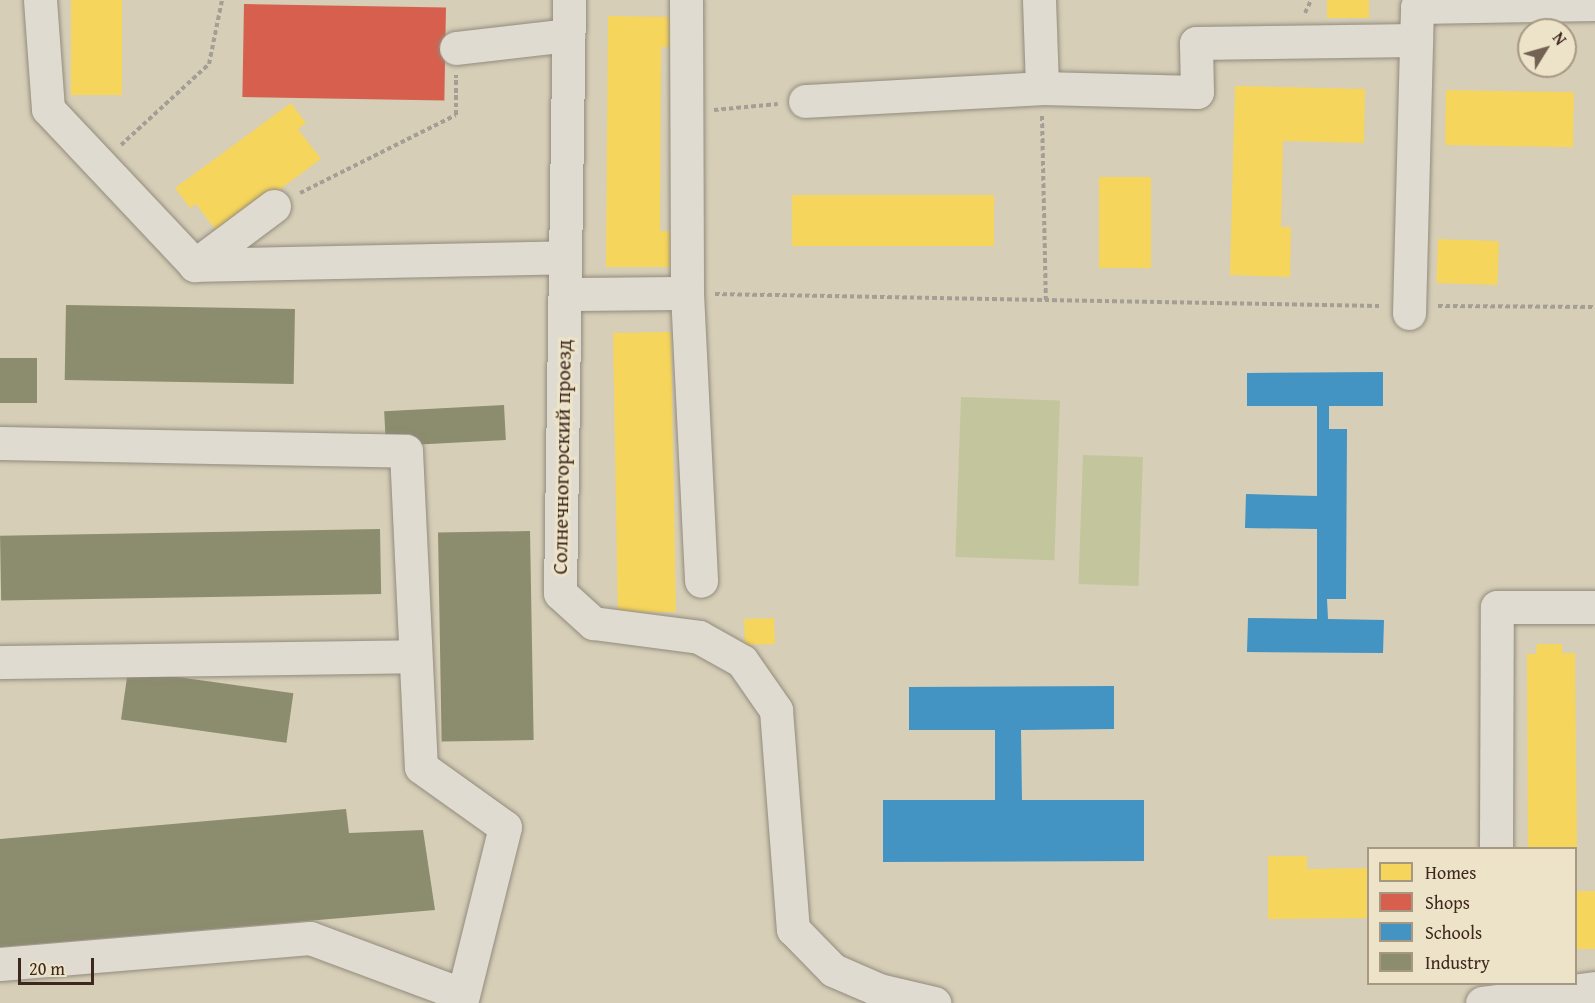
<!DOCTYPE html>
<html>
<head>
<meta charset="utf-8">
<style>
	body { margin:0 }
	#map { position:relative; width:1595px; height:1003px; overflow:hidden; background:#d6ceb7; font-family:"Gentium Book Plus",serif }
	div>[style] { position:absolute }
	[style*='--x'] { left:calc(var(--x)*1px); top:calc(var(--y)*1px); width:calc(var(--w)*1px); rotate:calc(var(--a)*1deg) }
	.green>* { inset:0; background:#c3c59d; transform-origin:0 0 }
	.homes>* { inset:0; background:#f6d55c; transform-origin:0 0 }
	.shops>* { inset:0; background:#d6604d; transform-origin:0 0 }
	.schools>* { inset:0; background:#4393c3 }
	.industry>* { inset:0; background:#8c8c6e; transform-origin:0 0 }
	.path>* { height:4px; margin-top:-2px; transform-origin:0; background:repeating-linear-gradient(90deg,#a59e95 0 4.5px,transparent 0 7.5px) }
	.roads { filter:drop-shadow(0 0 2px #928b7d) drop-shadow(0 0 2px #928b7d) }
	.minor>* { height:33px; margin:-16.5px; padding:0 16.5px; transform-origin:16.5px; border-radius:16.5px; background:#dfdbd0 }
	span { translate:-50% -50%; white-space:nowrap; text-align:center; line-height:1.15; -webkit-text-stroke:6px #ede3c8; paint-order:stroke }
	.street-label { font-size:21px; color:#3e281e }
	.legend { position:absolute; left:1367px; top:847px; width:210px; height:138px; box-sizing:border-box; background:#ede3c8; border:2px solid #a79884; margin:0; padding:8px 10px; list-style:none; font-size:18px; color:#3e281e }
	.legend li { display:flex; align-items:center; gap:12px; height:30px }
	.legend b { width:30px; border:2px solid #a79884 }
	.north { position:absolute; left:1517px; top:18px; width:60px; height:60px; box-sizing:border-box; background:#ede3c8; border:2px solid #a79884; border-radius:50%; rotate:53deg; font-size:16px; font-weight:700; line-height:24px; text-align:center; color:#3e281e }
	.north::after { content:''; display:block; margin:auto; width:21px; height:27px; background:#736254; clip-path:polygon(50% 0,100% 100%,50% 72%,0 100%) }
	.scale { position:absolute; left:18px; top:958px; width:76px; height:27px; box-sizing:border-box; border:3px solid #3e281e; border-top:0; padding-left:8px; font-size:18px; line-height:21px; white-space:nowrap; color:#3e281e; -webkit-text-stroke:4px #ede3c8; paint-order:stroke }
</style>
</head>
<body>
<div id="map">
	<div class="green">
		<i style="left:961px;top:397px;width:99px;height:160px;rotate:2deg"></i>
		<i style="left:1083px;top:455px;width:60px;height:129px;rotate:2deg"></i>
	</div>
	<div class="homes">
		<i style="left:71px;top:0;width:51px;height:95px"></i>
		<i style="left:1327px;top:0;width:42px;height:18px"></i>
		<i style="clip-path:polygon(608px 16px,674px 17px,674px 47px,661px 47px,660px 231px,670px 231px,670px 267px,606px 267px)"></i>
		<i style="clip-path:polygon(1235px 86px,1365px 89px,1364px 143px,1283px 141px,1281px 227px,1291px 227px,1290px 277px,1230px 275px)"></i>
		<i style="left:1446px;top:90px;width:128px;height:55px;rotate:1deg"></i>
		<i style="clip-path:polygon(291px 103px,306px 123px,298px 129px,321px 159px,219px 234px,196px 204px,190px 208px,175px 188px)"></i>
		<i style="left:1099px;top:177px;width:52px;height:91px"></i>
		<i style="left:792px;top:195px;width:202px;height:51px"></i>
		<i style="left:1438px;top:239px;width:61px;height:44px;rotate:2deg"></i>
		<i style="left:671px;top:332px;width:280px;height:58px;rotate:89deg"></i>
		<i style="left:774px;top:618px;width:26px;height:30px;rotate:88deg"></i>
		<i style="clip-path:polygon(1537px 644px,1562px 644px,1562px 653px,1575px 653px,1577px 848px,1528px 848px,1527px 654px,1536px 654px)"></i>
		<i style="clip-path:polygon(1268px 856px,1307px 856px,1307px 869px,1368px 868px,1368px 918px,1268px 919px)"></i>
		<i style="left:1576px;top:891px;width:19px;height:58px"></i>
	</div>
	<div class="shops">
		<i style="left:244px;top:4px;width:202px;height:93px;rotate:1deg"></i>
	</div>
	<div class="schools">
		<i style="clip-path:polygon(1383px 372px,1383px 406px,1329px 406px,1329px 429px,1347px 429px,1346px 599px,1327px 599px,1328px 619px,1384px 620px,1383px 653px,1247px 652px,1248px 618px,1317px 619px,1317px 529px,1245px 528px,1246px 494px,1317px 496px,1317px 406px,1247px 406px,1247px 373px)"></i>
		<i style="clip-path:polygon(1114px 686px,1114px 729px,1021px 730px,1022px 800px,1144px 800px,1144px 861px,883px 862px,883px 800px,995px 800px,995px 730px,909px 730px,909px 687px)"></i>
	</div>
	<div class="industry">
		<i style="left:66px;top:305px;width:229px;height:75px;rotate:1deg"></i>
		<i style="left:0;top:358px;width:37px;height:45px"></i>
		<i style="left:504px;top:405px;width:35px;height:120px;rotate:87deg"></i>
		<i style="left:380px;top:529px;width:65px;height:380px;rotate:89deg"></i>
		<i style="left:530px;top:531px;width:209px;height:92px;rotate:89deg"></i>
		<i style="left:128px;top:670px;width:167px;height:50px;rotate:8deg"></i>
		<i style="clip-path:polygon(346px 809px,349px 833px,423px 830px,435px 910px,0 947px,0 839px)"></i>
	</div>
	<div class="path">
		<i style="--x:1305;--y:13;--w:14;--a:-65"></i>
		<i style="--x:714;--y:110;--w:64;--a:-5.4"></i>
		<i style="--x:1042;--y:116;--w:184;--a:88.8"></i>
		<i style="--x:121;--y:145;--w:120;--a:-42.6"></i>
		<i style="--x:209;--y:64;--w:65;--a:-78.5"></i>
		<i style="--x:300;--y:193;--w:174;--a:-26.6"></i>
		<i style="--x:456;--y:115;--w:40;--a:-90"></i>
		<i style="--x:715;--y:294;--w:665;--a:1.03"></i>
		<i style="--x:1438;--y:306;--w:157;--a:0.4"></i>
	</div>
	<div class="roads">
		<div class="minor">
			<i style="--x:40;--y:0;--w:109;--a:85.8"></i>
			<i style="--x:48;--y:109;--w:214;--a:46.7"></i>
			<i style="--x:569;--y:0;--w:593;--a:90.87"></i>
			<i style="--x:560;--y:593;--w:45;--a:42.3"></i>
			<i style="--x:593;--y:623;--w:107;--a:7.5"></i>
			<i style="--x:699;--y:637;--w:49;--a:29.2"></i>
			<i style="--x:742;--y:661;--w:60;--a:55.2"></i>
			<i style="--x:776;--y:710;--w:220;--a:85.6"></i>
			<i style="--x:793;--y:929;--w:57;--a:45.7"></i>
			<i style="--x:833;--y:970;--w:50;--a:23.5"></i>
			<i style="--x:879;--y:990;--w:57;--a:13.3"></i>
			<i style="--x:686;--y:0;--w:293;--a:89.8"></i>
			<i style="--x:687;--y:293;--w:288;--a:87.2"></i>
			<i style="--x:1039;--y:0;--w:88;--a:88"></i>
			<i style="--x:1042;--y:88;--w:155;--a:1.5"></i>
			<i style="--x:1197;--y:92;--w:49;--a:-91.2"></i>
			<i style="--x:1196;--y:43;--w:220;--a:-0.8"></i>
			<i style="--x:1416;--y:40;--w:33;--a:-88"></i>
			<i style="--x:1417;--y:7;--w:178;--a:-1"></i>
			<i style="--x:456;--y:48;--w:113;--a:-6.6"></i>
			<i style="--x:805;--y:101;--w:237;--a:-3.1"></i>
			<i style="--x:274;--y:206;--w:99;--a:143.2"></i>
			<i style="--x:195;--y:265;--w:368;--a:-1.2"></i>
			<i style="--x:565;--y:294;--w:122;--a:-0.5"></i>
			<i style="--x:1409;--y:313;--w:273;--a:-88.5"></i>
			<i style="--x:0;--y:443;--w:406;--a:1.1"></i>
			<i style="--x:406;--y:451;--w:316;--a:87.3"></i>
			<i style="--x:421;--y:767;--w:103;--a:35.5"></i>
			<i style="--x:505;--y:827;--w:181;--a:104"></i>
			<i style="--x:0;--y:662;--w:415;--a:-0.8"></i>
			<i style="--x:1496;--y:848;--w:241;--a:-89.8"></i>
			<i style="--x:1497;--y:607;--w:98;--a:0"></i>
			<i style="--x:0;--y:964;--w:311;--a:-4.8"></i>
			<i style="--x:310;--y:938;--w:163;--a:20.4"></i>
			<i style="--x:1482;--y:1003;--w:114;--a:-7.6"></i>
		</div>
	</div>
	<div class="street-label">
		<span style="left:562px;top:457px;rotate:-89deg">Солнечногорский проезд</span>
	</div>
	<ul class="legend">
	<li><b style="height:16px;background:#f6d55c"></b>Homes</li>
	<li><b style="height:16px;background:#d6604d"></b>Shops</li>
	<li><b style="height:16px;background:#4393c3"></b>Schools</li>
	<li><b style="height:16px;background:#8c8c6e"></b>Industry</li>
	</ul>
	<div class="north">N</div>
	<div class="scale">20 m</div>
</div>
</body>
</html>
